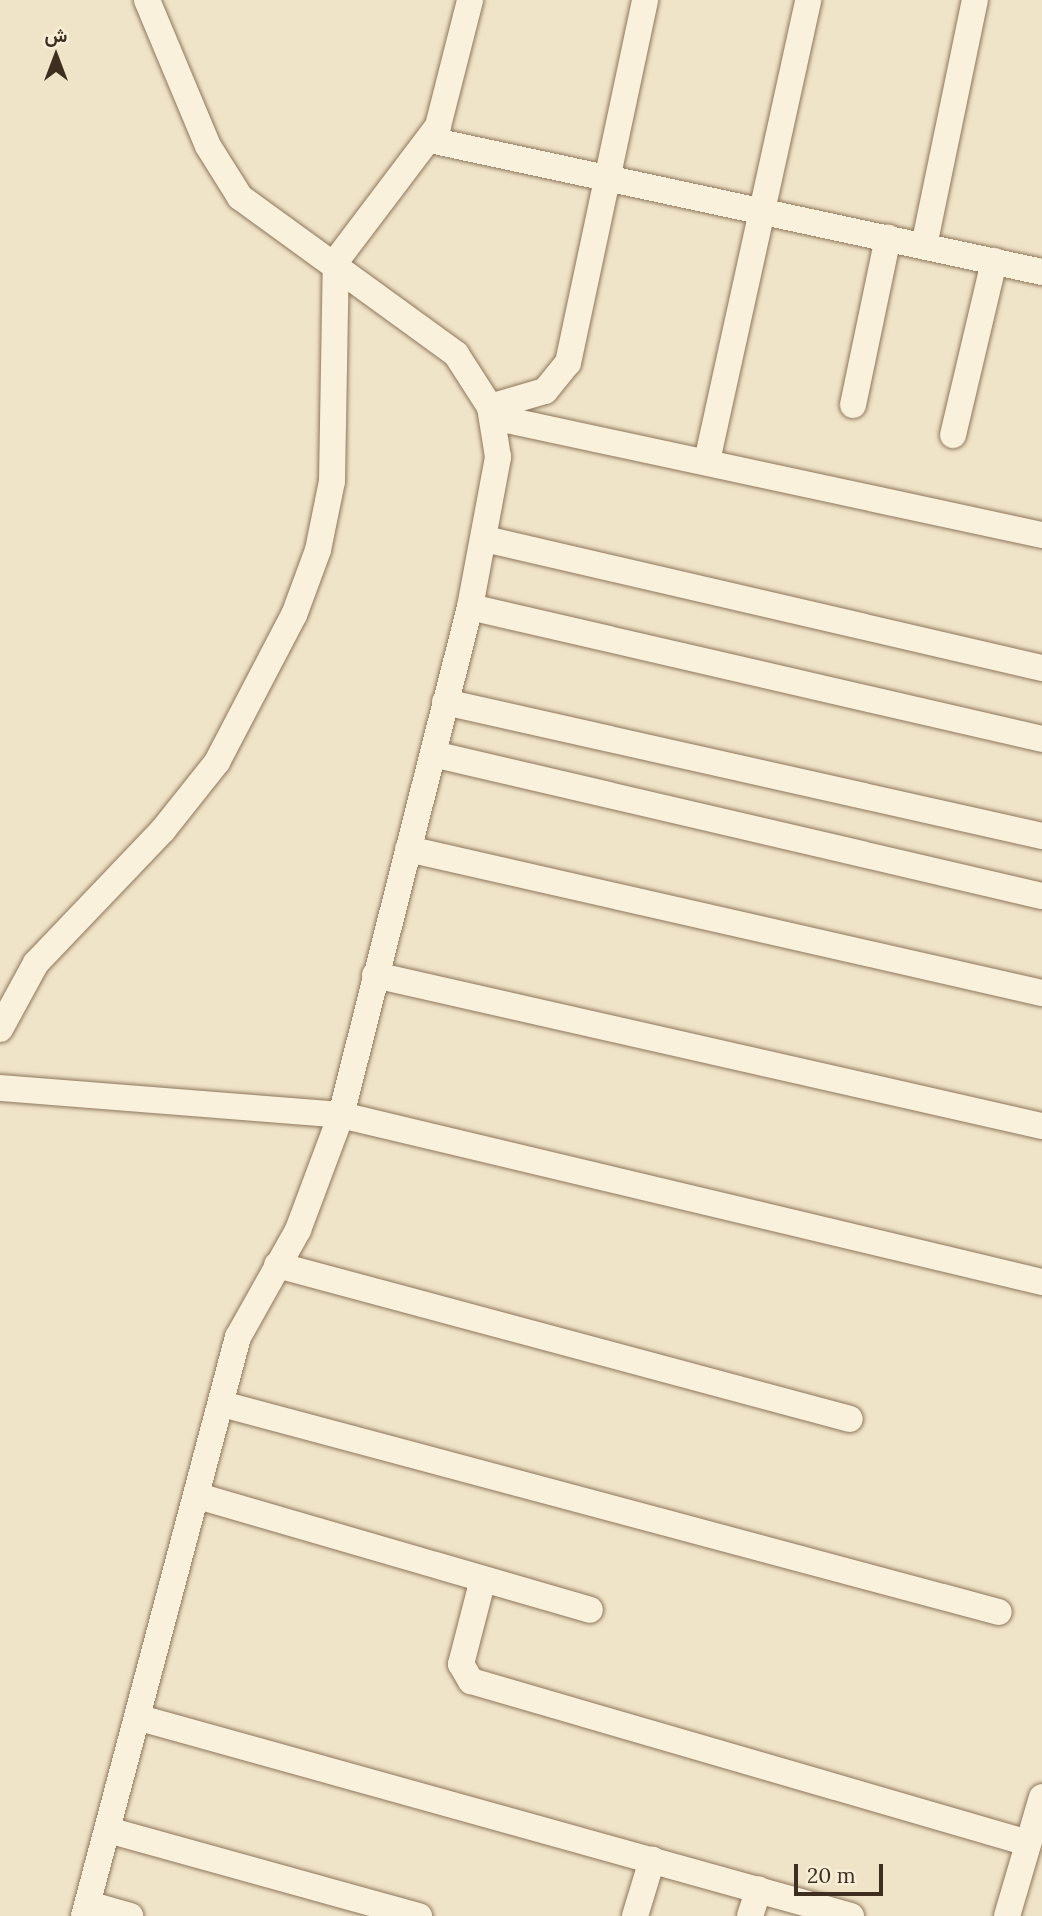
<!DOCTYPE html>
<html>
<head>
<meta charset="utf-8">
<style>
	body { margin:0 }
	#map { position:relative; width:1042px; height:1916px; overflow:hidden; background:#f0e4c8; font-family:Lora,Vazirmatn,serif }
	div>[style] { position:absolute }
	[style*='--x'] { left:calc(var(--x)*1px); top:calc(var(--y)*1px); width:calc(var(--w)*1px); rotate:calc(var(--a)*1deg) }
	.roads { filter:drop-shadow(0 0 2px #8d765c) drop-shadow(0 0 2px #8d765c) }
	.street>* { height:26px; margin:-13px; padding:0 13px; transform-origin:13px; border-radius:13px; background:#faf1dc }
	span { translate:-50% -50%; white-space:nowrap; text-align:center; line-height:1.15; -webkit-text-stroke:7px #f7eed8; paint-order:stroke }
	.north { position:absolute; left:21px; top:21px; width:70px; height:70px; -webkit-text-stroke:5px #f7eed8; paint-order:stroke; rotate:0deg; font-size:19px; font-weight:700; line-height:28px; text-align:center; color:#3d2e20 }
	.north::after { content:''; display:block; margin:auto; width:24px; height:32px; background:#3d2e20; clip-path:polygon(50% 0,100% 100%,50% 72%,0 100%) }
	.scale { position:absolute; left:794px; top:1864px; width:89px; height:32px; box-sizing:border-box; border:4px solid #3d2e20; border-top:0; padding-left:9px; font-size:21px; line-height:24px; white-space:nowrap; color:#3d2e20; -webkit-text-stroke:5px #f7eed8; paint-order:stroke }
</style>
</head>
<body>
<div id="map">
	<div class="roads">
		<div class="street">
			<i style="--x:430;--y:140;--w:626;--a:12.17"></i>
			<i style="--x:924;--y:246;--w:251;--a:-78.3"></i>
			<i style="--x:853;--y:405;--w:171;--a:-78.2"></i>
			<i style="--x:490;--y:407;--w:57;--a:-16.2"></i>
			<i style="--x:545;--y:391;--w:36;--a:-51"></i>
			<i style="--x:568;--y:363;--w:371;--a:-78"></i>
			<i style="--x:493;--y:417;--w:562;--a:12.13"></i>
			<i style="--x:953;--y:435;--w:179;--a:-76.7"></i>
			<i style="--x:707;--y:461;--w:472;--a:-77.6"></i>
			<i style="--x:485;--y:539;--w:572;--a:13.04"></i>
			<i style="--x:470;--y:607;--w:587;--a:12.99"></i>
			<i style="--x:445;--y:702;--w:612;--a:12.65"></i>
			<i style="--x:433;--y:754;--w:625;--a:13.13"></i>
			<i style="--x:408;--y:849;--w:650;--a:12.8"></i>
			<i style="--x:375;--y:975;--w:684;--a:12.76"></i>
			<i style="--x:0;--y:1029;--w:75;--a:-61.4"></i>
			<i style="--x:36;--y:963;--w:184;--a:-46.3"></i>
			<i style="--x:163;--y:830;--w:87;--a:-51.5"></i>
			<i style="--x:217;--y:762;--w:166;--a:-62.4"></i>
			<i style="--x:294;--y:615;--w:69;--a:-69.7"></i>
			<i style="--x:318;--y:550;--w:70;--a:-78.5"></i>
			<i style="--x:332;--y:481;--w:220;--a:-89"></i>
			<i style="--x:336;--y:261;--w:169;--a:-52.9"></i>
			<i style="--x:438;--y:126;--w:130;--a:-75.7"></i>
			<i style="--x:0;--y:1088;--w:342;--a:4.5"></i>
			<i style="--x:341;--y:1115;--w:721;--a:13.4"></i>
			<i style="--x:277;--y:1265;--w:593;--a:15.04"></i>
			<i style="--x:222;--y:1404;--w:804;--a:14.99"></i>
			<i style="--x:198;--y:1496;--w:408;--a:16.2"></i>
			<i style="--x:483;--y:1579;--w:88;--a:104.5"></i>
			<i style="--x:461;--y:1664;--w:20;--a:60"></i>
			<i style="--x:471;--y:1681;--w:580;--a:16.22"></i>
			<i style="--x:140;--y:1718;--w:738;--a:15.56"></i>
			<i style="--x:108;--y:1830;--w:323;--a:15.5"></i>
			<i style="--x:88;--y:1904;--w:44;--a:15.9"></i>
			<i style="--x:84;--y:1916;--w:599;--a:-75.11"></i>
			<i style="--x:238;--y:1337;--w:123;--a:-60.7"></i>
			<i style="--x:298;--y:1230;--w:123;--a:-69.5"></i>
			<i style="--x:341;--y:1115;--w:524;--a:-75.75"></i>
			<i style="--x:470;--y:607;--w:153;--a:-79.4"></i>
			<i style="--x:498;--y:457;--w:51;--a:-99.1"></i>
			<i style="--x:490;--y:407;--w:63;--a:-122.7"></i>
			<i style="--x:456;--y:354;--w:267;--a:-144"></i>
			<i style="--x:240;--y:197;--w:60;--a:-122.1"></i>
			<i style="--x:208;--y:146;--w:158;--a:-112.7"></i>
			<i style="--x:635;--y:1916;--w:59;--a:-73.1"></i>
			<i style="--x:750;--y:1916;--w:28;--a:-72"></i>
			<i style="--x:1007;--y:1916;--w:124;--a:-73.6"></i>
		</div>
	</div>
	<div class="north">ش</div>
	<div class="scale">20 m</div>
</div>
</body>
</html>
